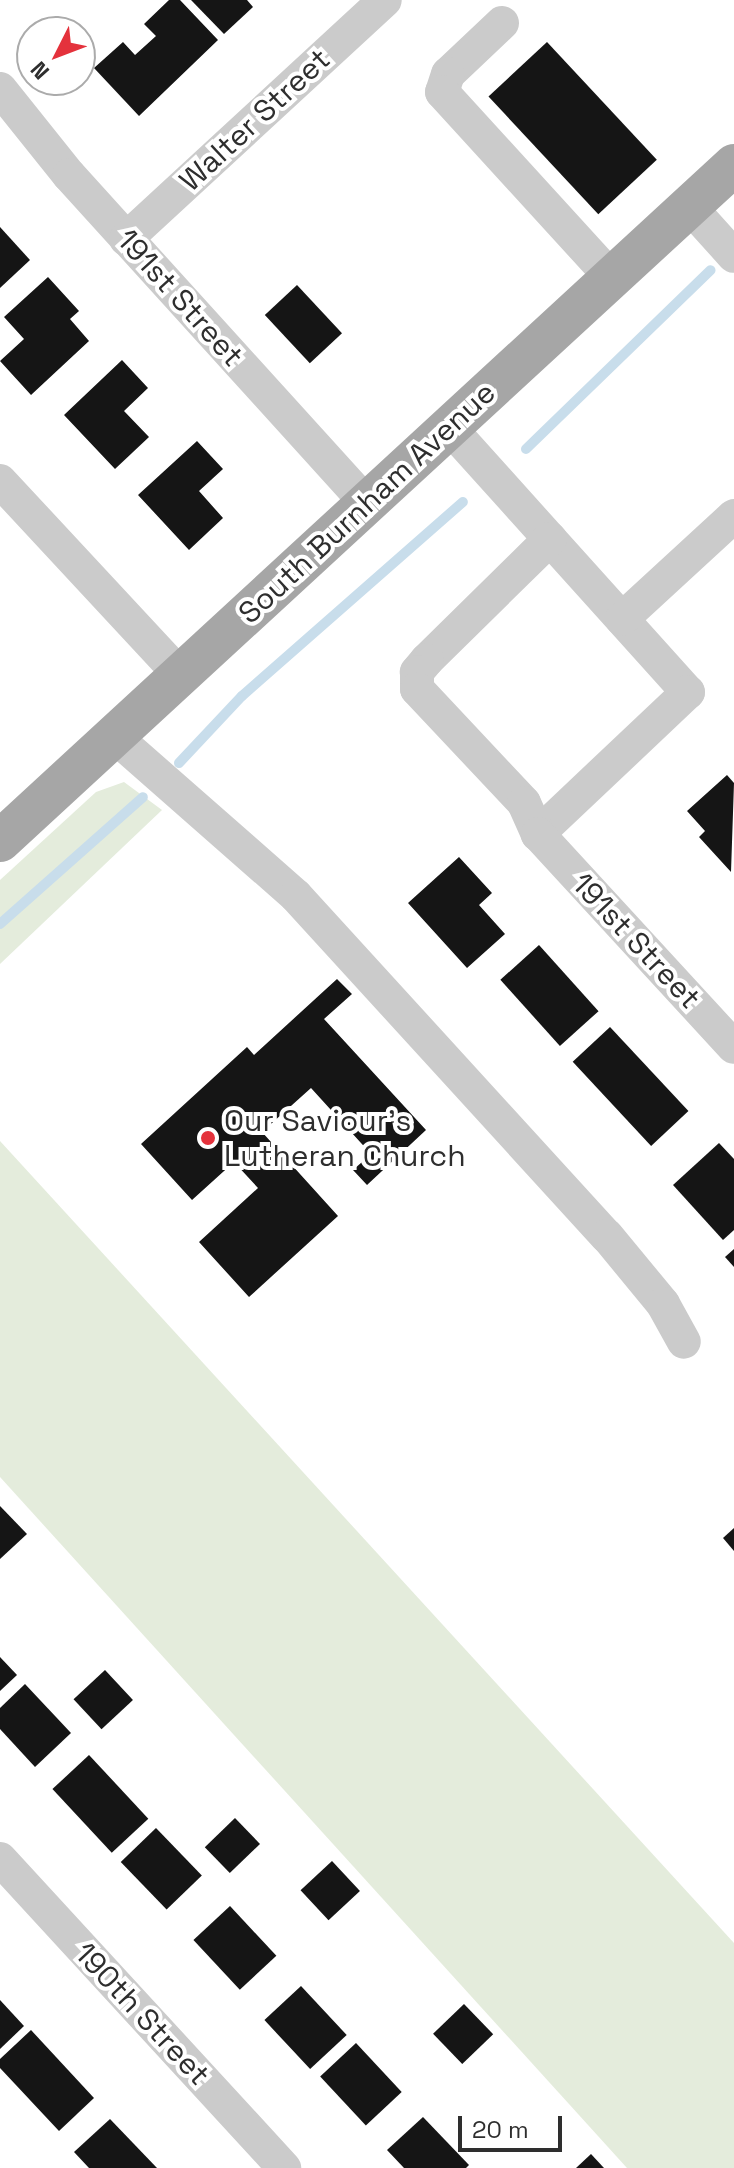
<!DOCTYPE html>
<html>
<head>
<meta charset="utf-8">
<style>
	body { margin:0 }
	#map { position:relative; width:734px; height:2168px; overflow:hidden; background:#fff; font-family:"Space Grotesk",sans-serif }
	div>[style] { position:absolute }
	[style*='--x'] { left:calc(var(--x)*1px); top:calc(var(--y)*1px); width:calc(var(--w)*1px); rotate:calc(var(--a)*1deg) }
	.green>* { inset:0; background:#e4ecdc }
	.stream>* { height:10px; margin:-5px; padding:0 5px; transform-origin:5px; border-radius:5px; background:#c8ddeb }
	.building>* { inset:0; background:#151515; transform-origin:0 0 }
	.minor>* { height:34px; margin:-17px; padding:0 17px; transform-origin:17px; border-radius:17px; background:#cbcbcb }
	.major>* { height:42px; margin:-21px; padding:0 21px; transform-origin:21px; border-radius:21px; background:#a6a6a6 }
	.dots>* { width:22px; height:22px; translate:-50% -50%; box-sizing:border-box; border:4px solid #fff; border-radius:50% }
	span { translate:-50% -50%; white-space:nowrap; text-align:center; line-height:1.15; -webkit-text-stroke:8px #fff; paint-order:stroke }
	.street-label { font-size:30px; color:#2e2e2e }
	.poi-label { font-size:30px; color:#2e2e2e }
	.left { translate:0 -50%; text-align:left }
	.north { position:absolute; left:16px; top:16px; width:80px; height:80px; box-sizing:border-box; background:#fff; border:2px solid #ababab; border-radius:50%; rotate:228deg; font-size:22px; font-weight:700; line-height:32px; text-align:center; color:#2e2e2e }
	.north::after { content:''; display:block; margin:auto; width:28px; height:36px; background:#e4323c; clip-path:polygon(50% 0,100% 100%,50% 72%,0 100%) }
	.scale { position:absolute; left:458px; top:2116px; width:104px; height:36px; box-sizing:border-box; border:4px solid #2e2e2e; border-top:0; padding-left:10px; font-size:24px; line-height:28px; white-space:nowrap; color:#2e2e2e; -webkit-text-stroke:6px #fff; paint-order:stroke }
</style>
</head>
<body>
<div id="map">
	<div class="green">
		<i style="clip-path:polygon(124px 782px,162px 810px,0 964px,0 880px,96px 792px)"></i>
		<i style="clip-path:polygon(0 1141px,734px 1943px,734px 2168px,627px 2168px,0 1477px)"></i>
	</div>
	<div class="stream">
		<i style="--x:526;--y:449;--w:257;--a:-44.1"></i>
		<i style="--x:179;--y:763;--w:92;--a:-46.8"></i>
		<i style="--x:242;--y:696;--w:294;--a:-41.3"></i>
		<i style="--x:0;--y:924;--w:191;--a:-41.6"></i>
	</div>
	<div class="building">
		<i style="clip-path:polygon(169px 0,180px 0,218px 40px,139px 116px,94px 68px,123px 42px,135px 55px,156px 36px,144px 24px)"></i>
		<i style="clip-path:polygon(191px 0,247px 0,253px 7px,224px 34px)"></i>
		<i style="left:547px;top:42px;width:161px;height:80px;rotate:47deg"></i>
		<i style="clip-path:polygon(0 227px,30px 260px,0 288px)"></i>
		<i style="clip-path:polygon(48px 277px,79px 311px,70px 319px,89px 341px,31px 395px,0 361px,24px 339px,4px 317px)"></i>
		<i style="left:297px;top:285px;width:66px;height:44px;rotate:47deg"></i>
		<i style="clip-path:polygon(122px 360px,148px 388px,124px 411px,149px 437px,115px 469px,64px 415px)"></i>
		<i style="clip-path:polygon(197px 441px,223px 469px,199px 491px,223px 518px,189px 550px,138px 495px)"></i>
		<i style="clip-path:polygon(727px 775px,734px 783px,731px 872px,699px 837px,705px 831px,687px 811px)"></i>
		<i style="clip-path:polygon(459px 857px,492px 893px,479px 905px,505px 934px,467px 968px,408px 903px)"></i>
		<i style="left:539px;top:945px;width:89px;height:52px;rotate:48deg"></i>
		<i style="clip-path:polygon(337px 979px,352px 994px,324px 1019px,426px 1130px,367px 1185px,353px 1170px,371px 1154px,311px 1088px,262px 1132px,338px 1216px,249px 1297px,199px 1242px,258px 1188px,234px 1162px,192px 1200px,141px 1144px,247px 1047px,254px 1055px)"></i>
		<i style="left:610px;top:1027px;width:115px;height:51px;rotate:47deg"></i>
		<i style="clip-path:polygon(719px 1143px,734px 1159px,734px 1230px,723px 1240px,673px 1185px)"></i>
		<i style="clip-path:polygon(734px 1249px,734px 1267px,725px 1257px)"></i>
		<i style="clip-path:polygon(0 1506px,27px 1534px,0 1559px)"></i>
		<i style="clip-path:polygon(734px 1528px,734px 1551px,723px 1538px)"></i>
		<i style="clip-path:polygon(0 1657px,17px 1675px,0 1691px)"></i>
		<i style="left:105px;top:1670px;width:41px;height:43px;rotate:47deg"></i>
		<i style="clip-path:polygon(25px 1684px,71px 1733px,35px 1767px,0 1729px,0 1708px)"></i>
		<i style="left:89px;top:1755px;width:87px;height:50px;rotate:47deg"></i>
		<i style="left:235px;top:1818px;width:36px;height:42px;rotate:46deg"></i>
		<i style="left:156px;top:1828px;width:66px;height:49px;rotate:46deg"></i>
		<i style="left:332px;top:1861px;width:41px;height:43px;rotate:47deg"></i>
		<i style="left:230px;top:1906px;width:68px;height:50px;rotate:47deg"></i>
		<i style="left:301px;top:1986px;width:67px;height:50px;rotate:47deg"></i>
		<i style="clip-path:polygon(0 2000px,24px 2026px,0 2049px)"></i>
		<i style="left:464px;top:2004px;width:42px;height:43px;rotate:46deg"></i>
		<i style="clip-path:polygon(31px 2030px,94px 2098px,59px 2131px,0 2068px,0 2059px)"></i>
		<i style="left:356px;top:2043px;width:67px;height:49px;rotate:47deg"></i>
		<i style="clip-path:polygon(423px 2117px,469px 2165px,466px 2168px,404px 2168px,387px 2150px)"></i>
		<i style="clip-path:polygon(110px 2119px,157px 2168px,89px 2168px,74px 2152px)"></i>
		<i style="clip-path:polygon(591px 2154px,604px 2168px,576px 2168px)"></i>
	</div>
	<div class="minor">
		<i style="--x:502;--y:23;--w:74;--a:136.6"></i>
		<i style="--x:448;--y:74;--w:19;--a:108"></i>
		<i style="--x:442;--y:92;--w:251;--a:47.6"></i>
		<i style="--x:0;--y:89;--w:110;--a:51.3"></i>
		<i style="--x:69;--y:175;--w:442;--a:47.8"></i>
		<i style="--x:689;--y:206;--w:67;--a:48"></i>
		<i style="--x:126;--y:239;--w:352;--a:-42.7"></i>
		<i style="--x:449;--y:427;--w:357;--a:48"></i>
		<i style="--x:688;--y:692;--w:207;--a:136.6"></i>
		<i style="--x:0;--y:481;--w:265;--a:47.1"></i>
		<i style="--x:550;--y:539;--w:173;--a:135.5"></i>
		<i style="--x:427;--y:660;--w:16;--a:130"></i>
		<i style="--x:417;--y:672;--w:17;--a:90"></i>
		<i style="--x:417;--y:689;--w:156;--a:46.8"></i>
		<i style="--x:524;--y:803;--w:34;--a:66"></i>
		<i style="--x:538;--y:834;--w:289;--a:47.4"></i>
		<i style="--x:622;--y:619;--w:152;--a:-42.6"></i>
		<i style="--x:114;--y:736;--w:242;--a:41.3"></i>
		<i style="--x:296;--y:896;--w:461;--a:47.6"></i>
		<i style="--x:607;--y:1236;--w:88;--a:50.5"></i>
		<i style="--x:663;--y:1304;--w:43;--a:61.1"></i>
		<i style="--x:0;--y:1859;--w:420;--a:47.4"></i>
	</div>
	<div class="major">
		<i style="--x:0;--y:841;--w:998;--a:-42.64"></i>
	</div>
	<div class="dots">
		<i style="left:208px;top:1138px;background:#e4323c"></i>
	</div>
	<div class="street-label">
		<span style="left:255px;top:120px;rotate:-43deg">Walter Street</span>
		<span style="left:180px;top:298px;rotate:48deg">191st Street</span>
		<span style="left:367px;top:503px;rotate:-43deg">South Burnham Avenue</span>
		<span style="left:636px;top:941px;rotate:47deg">191st Street</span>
		<span style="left:142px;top:2014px;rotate:47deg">190th Street</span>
	</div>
	<div class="poi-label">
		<span class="left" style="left:224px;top:1138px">Our Saviour's<br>Lutheran Church</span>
	</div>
	<div class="north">N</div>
	<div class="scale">20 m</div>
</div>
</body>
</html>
